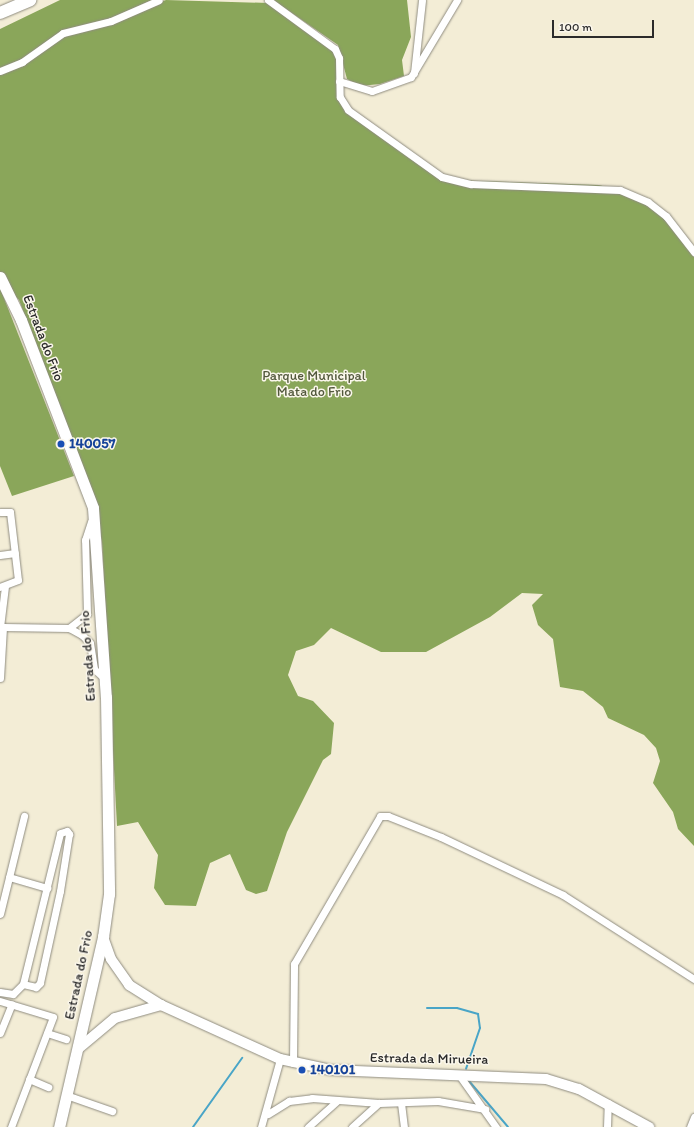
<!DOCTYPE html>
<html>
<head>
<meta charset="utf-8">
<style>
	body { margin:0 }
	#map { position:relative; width:694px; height:1127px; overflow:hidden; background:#f3edd6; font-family:Itim,sans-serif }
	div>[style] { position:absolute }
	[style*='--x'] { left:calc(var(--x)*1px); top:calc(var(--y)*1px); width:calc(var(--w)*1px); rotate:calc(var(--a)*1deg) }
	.forest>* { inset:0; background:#8aa65a }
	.stream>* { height:2px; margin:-1px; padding:0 1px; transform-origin:1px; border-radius:1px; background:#49a5c7 }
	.roads { filter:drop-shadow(0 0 1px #8f8c80) drop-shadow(0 0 1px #8f8c80) }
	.minor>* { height:7px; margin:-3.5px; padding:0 3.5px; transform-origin:3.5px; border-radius:3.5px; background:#fff }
	.secondary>* { height:10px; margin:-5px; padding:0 5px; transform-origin:5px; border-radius:5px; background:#fff }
	.primary>* { height:11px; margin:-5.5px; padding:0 5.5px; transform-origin:5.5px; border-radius:5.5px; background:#fff }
	.trunk>* { height:12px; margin:-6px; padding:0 6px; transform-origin:6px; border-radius:6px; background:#fff }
	.dots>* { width:11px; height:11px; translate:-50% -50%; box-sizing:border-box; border:2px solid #fbf7ec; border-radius:50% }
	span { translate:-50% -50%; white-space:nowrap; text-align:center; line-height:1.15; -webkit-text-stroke:3px #fbf7ec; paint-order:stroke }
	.street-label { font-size:14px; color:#2b2b2b }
	.park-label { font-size:14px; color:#52583c }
	.transit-label { font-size:14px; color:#164399; font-weight:700 }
	.left { translate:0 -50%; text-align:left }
	.scale { position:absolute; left:552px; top:20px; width:102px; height:18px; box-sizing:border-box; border:2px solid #2b2b2b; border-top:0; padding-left:5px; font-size:12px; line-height:14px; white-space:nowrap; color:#2b2b2b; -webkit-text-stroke:3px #fbf7ec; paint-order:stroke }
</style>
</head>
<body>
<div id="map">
	<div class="forest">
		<i style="clip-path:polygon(60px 0,152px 0,112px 18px,63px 32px,20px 61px,0 69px,0 29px)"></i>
		<i style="clip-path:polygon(166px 0,268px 3px,334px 48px,346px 109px,449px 180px,599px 185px,626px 192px,662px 213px,694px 254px,694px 846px,678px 829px,673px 812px,653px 783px,660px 761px,656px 748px,644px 735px,608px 718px,603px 707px,583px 691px,560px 687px,553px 639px,538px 625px,532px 605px,543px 594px,522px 593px,490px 617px,426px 652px,381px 652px,331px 628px,314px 645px,296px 651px,288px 675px,298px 696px,313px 701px,334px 723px,331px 754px,323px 760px,287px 832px,267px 891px,256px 894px,246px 890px,230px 854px,210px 863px,196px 906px,165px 905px,154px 888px,158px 855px,138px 822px,117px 826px,102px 542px,94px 500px,19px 300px,0 281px,0 74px,21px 66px,55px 39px)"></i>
		<i style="clip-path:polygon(273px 0,407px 0,411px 37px,402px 60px,404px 76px,380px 84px,360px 86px,347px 79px,338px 45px)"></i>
		<i style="clip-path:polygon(0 288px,74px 476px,12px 496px,0 466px)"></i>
	</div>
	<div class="stream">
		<i style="--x:427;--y:1008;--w:30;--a:0"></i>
		<i style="--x:457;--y:1008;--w:22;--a:16"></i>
		<i style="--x:478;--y:1014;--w:14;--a:82"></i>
		<i style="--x:480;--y:1028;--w:43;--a:108.9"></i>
		<i style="--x:469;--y:1081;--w:60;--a:49.7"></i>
		<i style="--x:193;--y:1127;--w:85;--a:-54.6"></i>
	</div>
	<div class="roads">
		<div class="minor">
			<i style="--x:268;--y:0;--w:83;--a:36.2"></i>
			<i style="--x:335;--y:49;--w:10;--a:66"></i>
			<i style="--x:339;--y:58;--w:39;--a:89"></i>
			<i style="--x:340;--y:97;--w:15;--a:58"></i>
			<i style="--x:348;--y:110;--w:115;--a:35.5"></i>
			<i style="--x:442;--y:177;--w:30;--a:14"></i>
			<i style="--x:471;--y:184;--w:149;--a:2.3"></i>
			<i style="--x:620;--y:190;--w:30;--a:23"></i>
			<i style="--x:648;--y:202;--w:23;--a:38"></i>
			<i style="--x:666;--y:216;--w:46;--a:52.1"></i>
			<i style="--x:0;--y:71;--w:24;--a:-22"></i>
			<i style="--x:22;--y:62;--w:50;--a:-35.3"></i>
			<i style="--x:63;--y:33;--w:49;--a:-14"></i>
			<i style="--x:111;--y:21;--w:52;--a:-23.6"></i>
			<i style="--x:414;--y:73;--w:73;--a:-83.7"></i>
			<i style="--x:339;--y:81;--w:34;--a:17"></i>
			<i style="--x:372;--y:91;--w:41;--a:-19.7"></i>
			<i style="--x:411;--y:77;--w:90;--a:-59.1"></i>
			<i style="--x:0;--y:512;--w:10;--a:0"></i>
			<i style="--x:10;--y:512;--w:68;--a:83.3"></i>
			<i style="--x:18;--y:580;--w:19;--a:159"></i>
			<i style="--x:0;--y:555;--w:15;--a:-8"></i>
			<i style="--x:0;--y:627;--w:41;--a:-83"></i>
			<i style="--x:69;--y:628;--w:23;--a:-38"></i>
			<i style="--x:87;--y:614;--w:74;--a:-91.5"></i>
			<i style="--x:85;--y:540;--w:20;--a:-72"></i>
			<i style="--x:0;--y:678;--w:51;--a:-86.6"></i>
			<i style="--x:3;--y:627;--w:66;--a:0.9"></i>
			<i style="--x:69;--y:628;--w:15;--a:28"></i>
			<i style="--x:82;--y:635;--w:11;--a:45"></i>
			<i style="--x:90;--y:643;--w:26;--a:81"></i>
			<i style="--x:94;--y:669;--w:13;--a:42"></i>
			<i style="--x:9;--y:877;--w:40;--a:16"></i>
			<i style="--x:0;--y:914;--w:101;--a:-76.2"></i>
			<i style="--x:0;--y:992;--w:13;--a:9"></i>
			<i style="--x:13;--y:994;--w:14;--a:-45"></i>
			<i style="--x:23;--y:984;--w:155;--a:-76.2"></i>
			<i style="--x:60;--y:833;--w:7;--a:-16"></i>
			<i style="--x:67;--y:831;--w:4;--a:56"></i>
			<i style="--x:69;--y:834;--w:58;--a:99"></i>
			<i style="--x:60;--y:891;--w:94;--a:102.3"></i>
			<i style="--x:40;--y:983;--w:6;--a:135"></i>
			<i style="--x:36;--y:987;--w:13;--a:-167"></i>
			<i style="--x:0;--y:1001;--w:55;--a:16.8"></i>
			<i style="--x:53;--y:1017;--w:118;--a:110.9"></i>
			<i style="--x:0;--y:1033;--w:31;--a:-68"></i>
			<i style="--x:47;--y:1033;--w:20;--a:18"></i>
			<i style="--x:293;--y:1063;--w:99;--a:-89.4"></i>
			<i style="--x:294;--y:964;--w:171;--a:-59.8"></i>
			<i style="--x:380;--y:816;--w:8;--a:0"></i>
			<i style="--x:388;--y:816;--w:57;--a:21.6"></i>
			<i style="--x:441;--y:837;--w:135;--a:25.4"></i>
			<i style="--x:563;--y:895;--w:156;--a:32.7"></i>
			<i style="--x:459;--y:1075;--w:64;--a:54.6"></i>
			<i style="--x:29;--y:1079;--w:21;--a:23"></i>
			<i style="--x:66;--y:1095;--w:49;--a:19.2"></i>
			<i style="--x:401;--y:1103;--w:24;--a:83"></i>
			<i style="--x:268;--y:1114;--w:25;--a:-32"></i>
			<i style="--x:289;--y:1101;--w:23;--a:-7"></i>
			<i style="--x:312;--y:1098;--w:67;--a:4.3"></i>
			<i style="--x:379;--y:1103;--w:59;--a:-1.9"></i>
			<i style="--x:438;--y:1101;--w:48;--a:9.7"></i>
			<i style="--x:261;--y:1127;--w:71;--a:-74.4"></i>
			<i style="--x:308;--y:1127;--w:40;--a:-42"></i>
			<i style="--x:352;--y:1127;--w:36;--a:-42"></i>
			<i style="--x:607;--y:1127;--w:24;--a:-88"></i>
			<i style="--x:690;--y:1127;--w:11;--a:-68"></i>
		</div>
		<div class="secondary">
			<i style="--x:103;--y:937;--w:23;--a:70"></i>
			<i style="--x:111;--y:959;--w:32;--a:55"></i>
			<i style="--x:129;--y:985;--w:38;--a:32"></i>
			<i style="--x:161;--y:1005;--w:131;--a:24.4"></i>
			<i style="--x:280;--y:1059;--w:52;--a:12.2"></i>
			<i style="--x:331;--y:1070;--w:215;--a:2.4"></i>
			<i style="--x:546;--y:1079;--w:34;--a:17"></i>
			<i style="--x:579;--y:1089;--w:80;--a:28.5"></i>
			<i style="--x:78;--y:1049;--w:48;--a:-40"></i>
			<i style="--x:115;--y:1018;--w:48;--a:-15.8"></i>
		</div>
		<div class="primary">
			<i style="--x:0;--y:277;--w:48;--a:64"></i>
			<i style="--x:21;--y:320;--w:201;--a:69"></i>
			<i style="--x:93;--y:508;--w:189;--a:86.1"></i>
			<i style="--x:106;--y:697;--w:197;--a:89.1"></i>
			<i style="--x:109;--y:894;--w:43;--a:97.9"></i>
			<i style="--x:103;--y:937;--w:195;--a:103"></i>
		</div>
		<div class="trunk">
			<i style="--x:0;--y:13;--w:33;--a:-23"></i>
		</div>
	</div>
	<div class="dots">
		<i style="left:61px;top:444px;background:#1a4fb4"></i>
		<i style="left:302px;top:1070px;background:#1a4fb4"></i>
	</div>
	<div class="street-label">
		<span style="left:43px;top:338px;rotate:69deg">Estrada do Frio</span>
		<span style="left:88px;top:656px;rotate:-94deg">Estrada do Frio</span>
		<span style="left:79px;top:975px;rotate:-78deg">Estrada do Frio</span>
		<span style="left:429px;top:1059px;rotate:1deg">Estrada da Mirueira</span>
	</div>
	<div class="park-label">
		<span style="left:314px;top:384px">Parque Municipal<br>Mata do Frio</span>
	</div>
	<div class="transit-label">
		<span class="left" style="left:69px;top:444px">140057</span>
		<span class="left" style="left:310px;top:1070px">140101</span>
	</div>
	<div class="scale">100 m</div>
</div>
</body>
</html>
